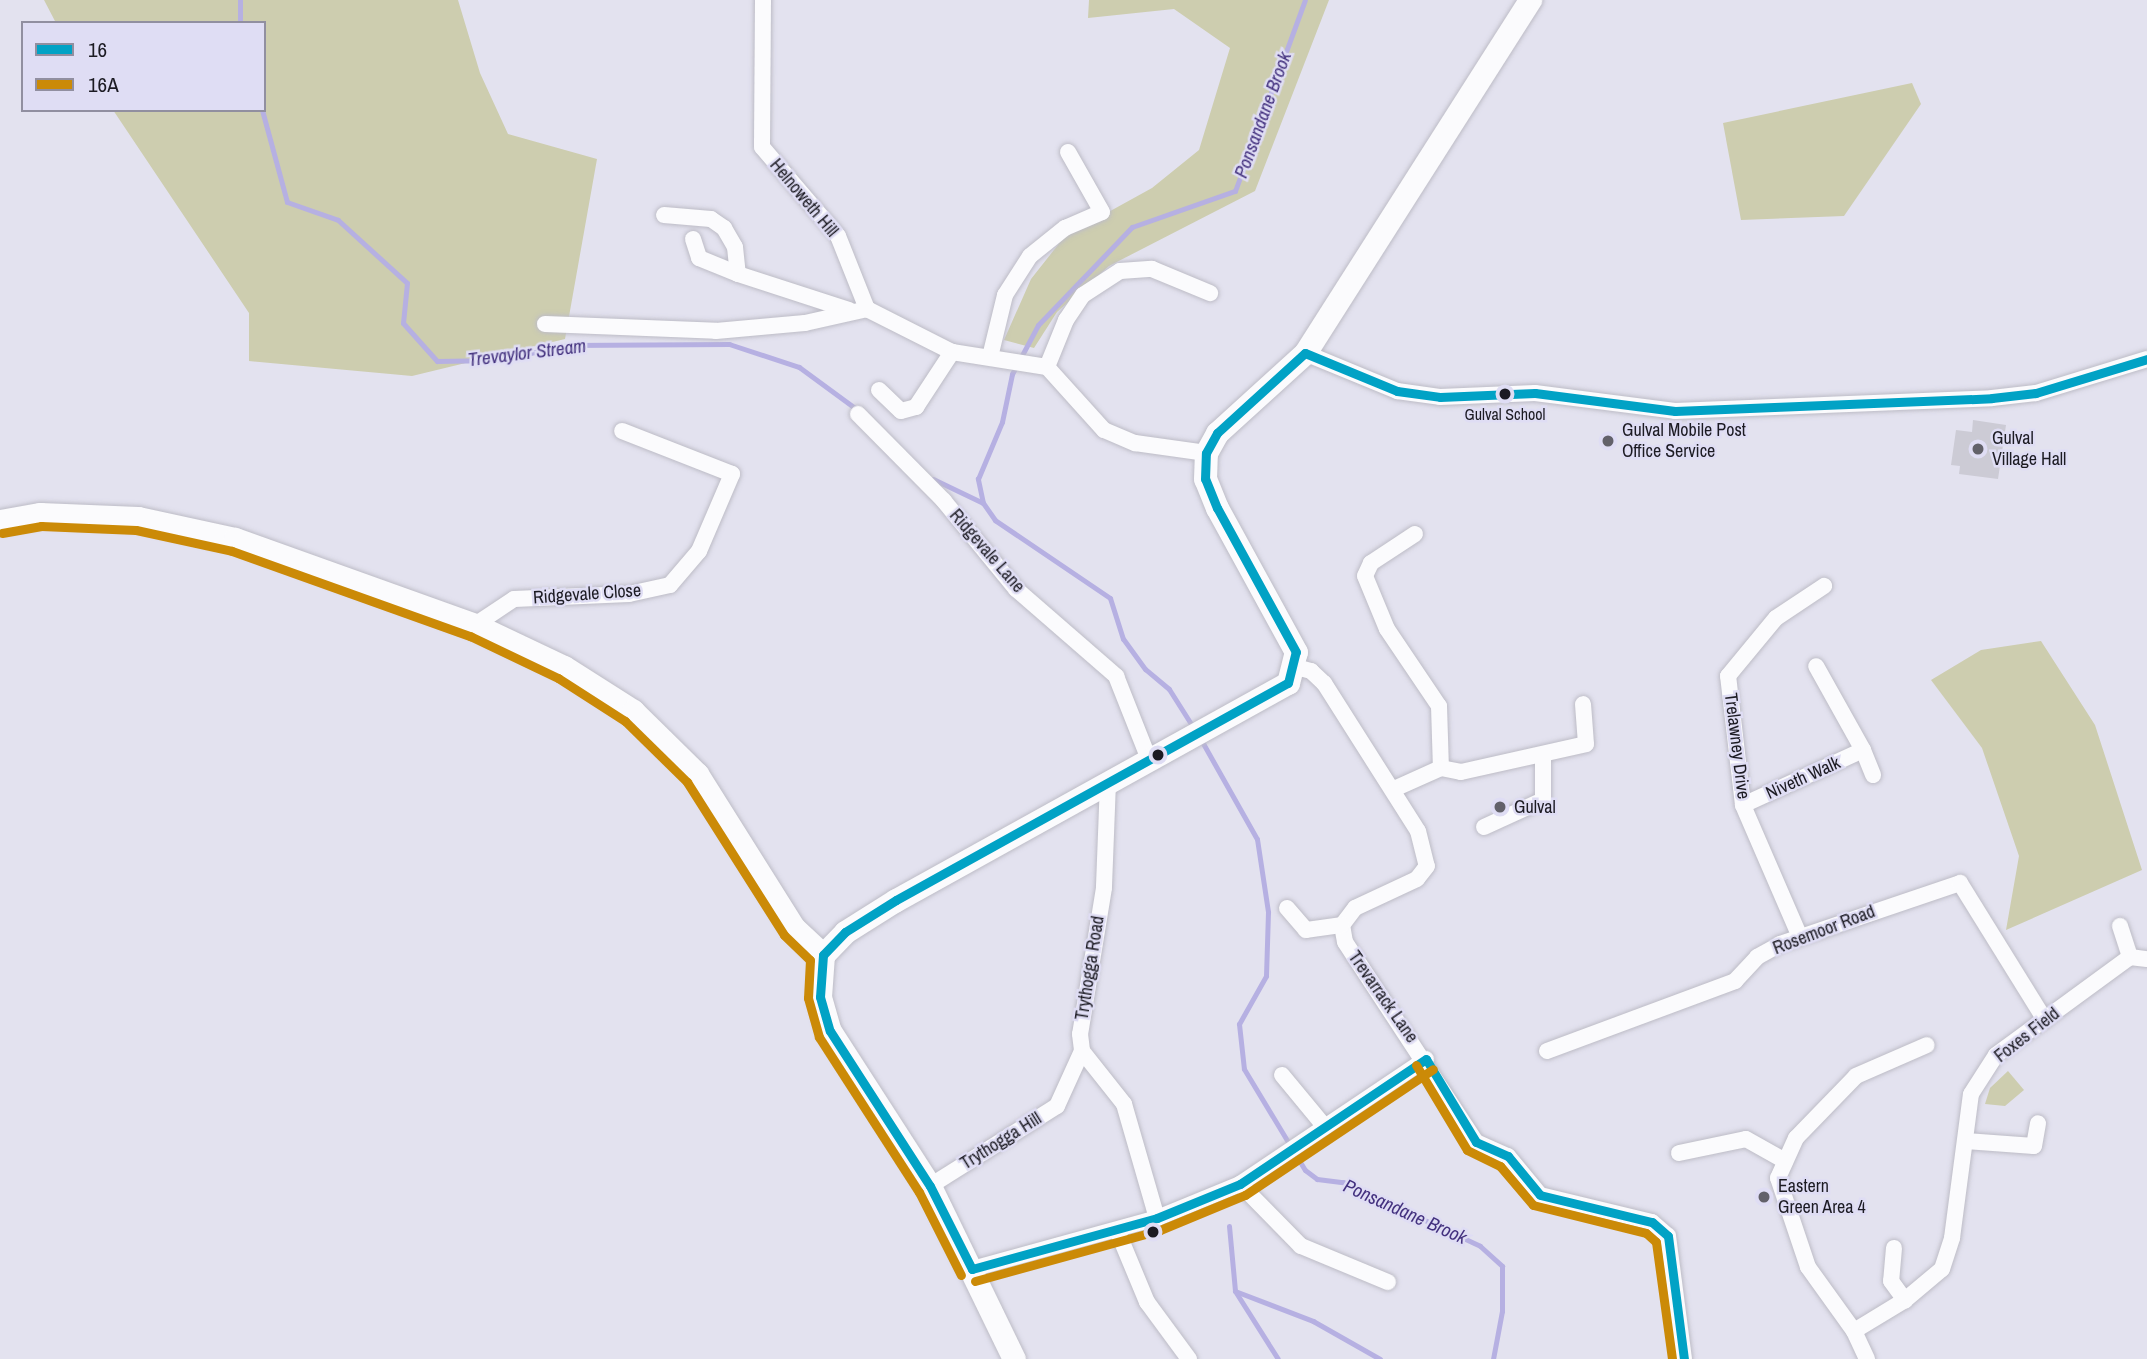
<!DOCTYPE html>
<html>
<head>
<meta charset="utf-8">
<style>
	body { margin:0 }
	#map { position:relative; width:2147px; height:1359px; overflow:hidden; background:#e3e2ef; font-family:"Archivo Narrow",sans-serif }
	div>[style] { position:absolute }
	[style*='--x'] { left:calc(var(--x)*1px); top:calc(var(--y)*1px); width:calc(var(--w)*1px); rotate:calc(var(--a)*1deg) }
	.green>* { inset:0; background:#cdcdaf }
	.stream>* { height:5px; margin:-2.5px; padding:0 2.5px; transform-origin:2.5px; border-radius:2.5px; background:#b6b0e2 }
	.building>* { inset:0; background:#cccbd5 }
	.roads { filter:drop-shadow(0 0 2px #bdbcc6) drop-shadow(0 0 2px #bdbcc6) }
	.street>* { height:16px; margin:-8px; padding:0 8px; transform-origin:8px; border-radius:8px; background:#fbfbfd }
	.secondary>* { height:23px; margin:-11.5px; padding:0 11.5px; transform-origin:11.5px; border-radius:11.5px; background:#fbfbfd }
	.bus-1>* { height:9px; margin:-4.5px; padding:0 4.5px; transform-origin:4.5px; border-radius:4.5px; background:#01a2c5 }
	.bus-2>* { height:9px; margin:-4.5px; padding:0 4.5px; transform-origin:4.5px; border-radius:4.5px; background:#cb8a07 }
	.dots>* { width:19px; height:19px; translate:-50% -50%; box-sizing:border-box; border:4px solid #dfddf4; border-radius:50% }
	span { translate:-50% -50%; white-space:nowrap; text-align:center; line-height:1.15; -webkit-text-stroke:5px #dfddf4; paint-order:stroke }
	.bus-label { font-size:16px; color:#1c1b23 }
	.street-label { font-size:18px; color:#1c1b23 }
	.poi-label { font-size:18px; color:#1c1b23 }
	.left { translate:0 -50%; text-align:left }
	.water-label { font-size:19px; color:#44327f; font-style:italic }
	.legend { position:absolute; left:21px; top:21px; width:245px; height:91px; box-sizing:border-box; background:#dfddf4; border:2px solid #918fa0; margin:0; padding:9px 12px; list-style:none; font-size:21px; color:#1c1b23 }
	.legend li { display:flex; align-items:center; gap:14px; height:35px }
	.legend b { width:35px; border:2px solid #918fa0 }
</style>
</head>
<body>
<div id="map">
	<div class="green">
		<i style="clip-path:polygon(44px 0,458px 0,480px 73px,508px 134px,597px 159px,565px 339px,412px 376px,249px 361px,249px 313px,113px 110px,264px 110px,264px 23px,56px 23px)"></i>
		<i style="clip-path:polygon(1089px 0,1329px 0,1255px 191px,1109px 266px,1057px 312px,1034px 348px,1004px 340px,1031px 279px,1065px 236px,1152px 188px,1199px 150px,1230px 48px,1174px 9px,1088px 18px)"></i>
		<i style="clip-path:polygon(1912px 83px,1921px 104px,1844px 216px,1741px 220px,1723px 123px)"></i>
		<i style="clip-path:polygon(2041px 641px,2095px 725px,2142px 870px,2006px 930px,2019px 856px,1982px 748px,1931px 680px,1981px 650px)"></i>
		<i style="clip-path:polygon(2008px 1071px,2024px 1090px,2005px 1106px,1985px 1104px,1990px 1088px)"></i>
	</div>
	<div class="stream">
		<i style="--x:240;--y:0;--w:23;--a:90"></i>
		<i style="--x:262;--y:110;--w:95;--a:74.8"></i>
		<i style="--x:287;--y:202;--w:54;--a:19.4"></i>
		<i style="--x:338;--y:220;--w:93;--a:42.4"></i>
		<i style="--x:407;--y:283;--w:40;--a:95.7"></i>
		<i style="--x:403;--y:323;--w:51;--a:48.2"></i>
		<i style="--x:437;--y:361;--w:61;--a:-0.9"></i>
		<i style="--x:498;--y:360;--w:72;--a:-12.1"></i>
		<i style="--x:568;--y:345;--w:161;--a:-0.4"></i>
		<i style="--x:729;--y:344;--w:74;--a:18.2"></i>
		<i style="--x:799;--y:367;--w:74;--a:36.3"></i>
		<i style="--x:933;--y:479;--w:55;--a:25.6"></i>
		<i style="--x:1193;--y:727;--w:45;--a:-122.3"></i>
		<i style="--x:1169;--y:689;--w:31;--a:-140"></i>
		<i style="--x:1145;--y:669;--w:37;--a:-126"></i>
		<i style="--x:1123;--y:639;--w:43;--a:-107.6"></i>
		<i style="--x:1110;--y:598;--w:139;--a:-145.9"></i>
		<i style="--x:995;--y:520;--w:21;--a:-125"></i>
		<i style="--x:983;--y:503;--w:25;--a:-102"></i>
		<i style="--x:978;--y:479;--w:62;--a:-67.2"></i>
		<i style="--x:1002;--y:422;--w:49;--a:-78.2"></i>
		<i style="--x:1012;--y:374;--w:55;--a:-62"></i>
		<i style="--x:1038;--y:325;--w:136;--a:-46.2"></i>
		<i style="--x:1132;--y:227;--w:109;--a:-19.3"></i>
		<i style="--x:1235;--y:191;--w:203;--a:-69.9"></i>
		<i style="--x:1200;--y:738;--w:116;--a:60.6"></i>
		<i style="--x:1257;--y:839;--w:74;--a:81.4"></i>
		<i style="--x:1268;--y:912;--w:64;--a:91.8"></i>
		<i style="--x:1266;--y:976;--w:55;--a:119.4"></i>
		<i style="--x:1239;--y:1024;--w:45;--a:83.7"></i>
		<i style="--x:1244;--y:1069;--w:118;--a:58.9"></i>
		<i style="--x:1305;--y:1170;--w:15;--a:37"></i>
		<i style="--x:1317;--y:1179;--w:26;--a:7"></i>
		<i style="--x:1343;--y:1182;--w:151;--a:25"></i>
		<i style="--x:1480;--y:1246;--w:30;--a:42"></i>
		<i style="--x:1502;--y:1266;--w:45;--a:90"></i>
		<i style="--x:1502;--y:1311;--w:49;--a:100.6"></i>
		<i style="--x:1229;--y:1226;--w:65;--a:84.7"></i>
		<i style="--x:1235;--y:1291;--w:84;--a:21"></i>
		<i style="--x:1313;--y:1321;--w:77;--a:29.6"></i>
		<i style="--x:1235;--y:1291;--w:80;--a:57.7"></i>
	</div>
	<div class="building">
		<i style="clip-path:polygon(1973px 420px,2006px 425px,1998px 479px,1959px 474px,1960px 466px,1951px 465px,1956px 430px,1972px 432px)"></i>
	</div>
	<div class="roads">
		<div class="street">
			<i style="--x:763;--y:0;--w:147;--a:90.4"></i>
			<i style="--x:762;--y:147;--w:117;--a:49.5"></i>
			<i style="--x:838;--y:236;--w:79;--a:68.3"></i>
			<i style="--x:664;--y:215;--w:47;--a:4.9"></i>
			<i style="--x:711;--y:219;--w:16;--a:35"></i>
			<i style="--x:724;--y:228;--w:22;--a:60"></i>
			<i style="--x:735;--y:247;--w:27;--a:84"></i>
			<i style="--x:738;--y:274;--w:117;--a:18"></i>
			<i style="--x:693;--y:239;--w:20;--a:72"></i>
			<i style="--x:699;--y:258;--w:42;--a:22.3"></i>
			<i style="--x:867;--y:309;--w:95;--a:26.8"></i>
			<i style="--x:952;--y:352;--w:96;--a:9"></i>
			<i style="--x:1047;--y:367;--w:85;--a:47.9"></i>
			<i style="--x:1104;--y:430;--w:34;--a:23"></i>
			<i style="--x:1135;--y:443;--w:72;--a:8"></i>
			<i style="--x:545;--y:324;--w:171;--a:2.3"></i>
			<i style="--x:716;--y:331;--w:89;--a:-5.1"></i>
			<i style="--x:805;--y:323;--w:64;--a:-12.7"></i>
			<i style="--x:1305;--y:353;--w:100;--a:22.4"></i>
			<i style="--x:1397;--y:391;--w:43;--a:7.9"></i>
			<i style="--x:1440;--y:397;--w:95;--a:-2.4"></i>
			<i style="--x:1535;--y:393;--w:141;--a:7.3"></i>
			<i style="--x:1675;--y:411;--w:317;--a:-2.3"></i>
			<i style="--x:1992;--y:398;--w:44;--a:-6.5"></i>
			<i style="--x:2036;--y:393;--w:116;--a:-17"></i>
			<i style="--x:990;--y:357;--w:64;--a:-76.4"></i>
			<i style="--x:1005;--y:295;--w:46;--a:-57.3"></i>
			<i style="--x:1030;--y:256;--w:45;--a:-38.7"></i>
			<i style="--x:1065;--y:228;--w:40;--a:-23.4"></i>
			<i style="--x:1102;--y:212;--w:69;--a:-119.5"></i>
			<i style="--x:1047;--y:367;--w:51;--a:-68"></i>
			<i style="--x:1066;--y:320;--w:30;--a:-56"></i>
			<i style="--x:1083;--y:295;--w:44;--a:-33"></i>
			<i style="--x:1120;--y:271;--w:32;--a:-4"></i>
			<i style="--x:1152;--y:269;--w:63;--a:22.5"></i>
			<i style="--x:879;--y:390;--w:30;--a:44"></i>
			<i style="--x:901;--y:411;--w:16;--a:-15"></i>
			<i style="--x:916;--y:407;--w:66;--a:-56.8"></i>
			<i style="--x:858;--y:414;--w:122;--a:45.3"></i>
			<i style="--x:944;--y:501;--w:114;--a:50.7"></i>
			<i style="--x:1016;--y:589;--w:133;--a:41"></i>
			<i style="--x:1116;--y:676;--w:92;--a:68.4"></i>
			<i style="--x:1415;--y:534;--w:53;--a:146.6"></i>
			<i style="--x:1371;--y:563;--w:14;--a:115"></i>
			<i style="--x:1365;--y:576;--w:57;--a:67.5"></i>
			<i style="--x:1387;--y:629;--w:93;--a:56"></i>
			<i style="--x:1439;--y:706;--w:62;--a:88.2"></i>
			<i style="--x:475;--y:625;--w:47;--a:-33.7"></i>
			<i style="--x:514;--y:599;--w:115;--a:-2.5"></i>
			<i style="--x:629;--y:594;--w:42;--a:-12.4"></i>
			<i style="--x:670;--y:585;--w:45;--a:-49.5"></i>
			<i style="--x:699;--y:551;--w:84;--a:-66.8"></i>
			<i style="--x:732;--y:474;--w:118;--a:-158.6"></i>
			<i style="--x:1296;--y:667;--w:16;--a:15"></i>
			<i style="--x:1311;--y:671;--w:18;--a:43"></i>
			<i style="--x:1324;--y:683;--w:175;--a:57.6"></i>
			<i style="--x:1418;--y:831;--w:36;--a:76"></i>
			<i style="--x:1427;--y:866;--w:16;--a:128"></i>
			<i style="--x:1417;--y:879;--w:68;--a:154.9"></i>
			<i style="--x:1355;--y:908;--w:21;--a:127"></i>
			<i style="--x:1342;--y:925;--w:17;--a:80"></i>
			<i style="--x:1345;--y:942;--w:239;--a:56.8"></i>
			<i style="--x:1476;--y:1142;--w:35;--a:24"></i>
			<i style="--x:1508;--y:1156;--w:50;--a:50.6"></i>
			<i style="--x:1540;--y:1195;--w:115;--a:13.6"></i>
			<i style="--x:1652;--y:1222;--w:21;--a:41"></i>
			<i style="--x:1668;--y:1236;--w:124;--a:82.6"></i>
			<i style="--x:1863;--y:750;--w:27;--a:68"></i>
			<i style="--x:1108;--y:782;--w:106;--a:92.2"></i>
			<i style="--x:1104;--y:888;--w:148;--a:99.3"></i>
			<i style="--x:1080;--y:1034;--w:17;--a:83"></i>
			<i style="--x:1082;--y:1051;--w:68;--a:51.6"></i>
			<i style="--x:1124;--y:1104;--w:119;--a:73.9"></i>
			<i style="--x:1394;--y:789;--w:51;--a:-24.1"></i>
			<i style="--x:1441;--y:768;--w:20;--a:11"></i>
			<i style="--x:1461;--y:772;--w:128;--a:-12.6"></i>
			<i style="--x:1586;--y:744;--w:40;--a:-94.3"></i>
			<i style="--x:1743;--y:805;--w:132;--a:-24.6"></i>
			<i style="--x:1863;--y:750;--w:96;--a:-119.2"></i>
			<i style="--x:1484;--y:827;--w:65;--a:-24.6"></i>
			<i style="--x:1543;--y:800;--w:44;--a:-90"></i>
			<i style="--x:1287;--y:908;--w:29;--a:49"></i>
			<i style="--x:1306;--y:930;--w:36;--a:-8"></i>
			<i style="--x:2120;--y:926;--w:33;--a:72"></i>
			<i style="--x:1800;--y:937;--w:144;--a:-113.4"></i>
			<i style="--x:1743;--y:805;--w:130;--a:-96.6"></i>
			<i style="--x:1728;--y:676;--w:75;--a:-50.4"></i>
			<i style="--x:1776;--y:618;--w:58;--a:-33.7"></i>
			<i style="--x:1547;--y:1051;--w:201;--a:-20.4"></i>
			<i style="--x:1735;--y:981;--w:33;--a:-47"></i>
			<i style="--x:1757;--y:957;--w:26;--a:-29"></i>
			<i style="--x:1780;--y:944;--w:190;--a:-18.7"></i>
			<i style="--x:1960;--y:883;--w:161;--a:58.2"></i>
			<i style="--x:1282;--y:1075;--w:67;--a:50.4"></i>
			<i style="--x:1966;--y:1141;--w:68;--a:4.2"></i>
			<i style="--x:2034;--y:1146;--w:23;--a:-80"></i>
			<i style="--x:1679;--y:1153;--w:68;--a:-11.8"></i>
			<i style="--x:1746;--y:1139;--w:45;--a:29.4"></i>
			<i style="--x:1240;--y:1184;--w:87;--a:45.5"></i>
			<i style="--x:1301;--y:1246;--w:94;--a:22.5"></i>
			<i style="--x:930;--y:1186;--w:150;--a:-32.2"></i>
			<i style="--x:1057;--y:1106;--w:60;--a:-65.6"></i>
			<i style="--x:1117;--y:1230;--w:78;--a:67.4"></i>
			<i style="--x:1147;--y:1302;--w:71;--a:53.6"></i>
			<i style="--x:1894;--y:1248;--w:33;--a:95"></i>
			<i style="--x:1891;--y:1281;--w:24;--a:54"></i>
			<i style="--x:972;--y:1269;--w:192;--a:-15.4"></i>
			<i style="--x:1157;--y:1218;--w:90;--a:-22.3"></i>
			<i style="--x:1240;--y:1184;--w:224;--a:-33.9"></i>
			<i style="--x:1854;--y:1331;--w:60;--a:-31.3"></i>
			<i style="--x:1905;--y:1300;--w:48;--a:-40"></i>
			<i style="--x:1942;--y:1269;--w:33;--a:-72"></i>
			<i style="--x:1952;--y:1238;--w:145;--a:-82.5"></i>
			<i style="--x:1971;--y:1094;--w:46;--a:-57.3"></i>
			<i style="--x:1996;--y:1055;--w:166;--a:-36.2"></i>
			<i style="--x:2130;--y:957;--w:17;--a:7"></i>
			<i style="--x:1867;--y:1359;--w:31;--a:-115"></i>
			<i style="--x:1854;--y:1331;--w:79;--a:-125.7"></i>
			<i style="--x:1808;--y:1267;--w:94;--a:-108.6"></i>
			<i style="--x:1778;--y:1178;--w:44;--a:-65.8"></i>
			<i style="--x:1796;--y:1138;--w:86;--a:-45.9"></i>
			<i style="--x:1856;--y:1076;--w:77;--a:-23.6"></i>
		</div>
		<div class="secondary">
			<i style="--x:0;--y:521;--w:41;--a:-9.9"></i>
			<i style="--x:40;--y:514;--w:98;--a:2.3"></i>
			<i style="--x:138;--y:518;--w:99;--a:12.2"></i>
			<i style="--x:235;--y:539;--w:255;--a:19.7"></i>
			<i style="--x:475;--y:625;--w:98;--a:25.3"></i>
			<i style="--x:564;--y:667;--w:82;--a:32.5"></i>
			<i style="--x:633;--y:711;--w:90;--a:44.5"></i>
			<i style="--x:697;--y:774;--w:182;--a:57.8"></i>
			<i style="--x:794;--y:928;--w:40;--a:43"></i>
			<i style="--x:823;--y:955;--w:42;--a:94.1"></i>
			<i style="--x:820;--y:997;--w:35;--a:74"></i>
			<i style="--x:830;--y:1031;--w:184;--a:57.2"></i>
			<i style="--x:930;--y:1186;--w:192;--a:64.1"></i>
			<i style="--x:823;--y:955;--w:32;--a:-46"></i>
			<i style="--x:845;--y:932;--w:60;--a:-32.1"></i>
			<i style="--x:896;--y:900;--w:448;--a:-29"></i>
			<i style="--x:1288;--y:683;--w:32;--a:-76"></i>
			<i style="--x:1296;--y:652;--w:164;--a:-118.7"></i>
			<i style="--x:1217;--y:508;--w:31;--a:-112"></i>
			<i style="--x:1205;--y:479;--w:26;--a:-88"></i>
			<i style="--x:1206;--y:453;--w:23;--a:-61"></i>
			<i style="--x:1217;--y:433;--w:119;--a:-42.3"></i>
			<i style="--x:1305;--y:353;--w:419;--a:-57.5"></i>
		</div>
	</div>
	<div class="bus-1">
		<i style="--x:1305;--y:353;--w:100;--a:22.4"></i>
		<i style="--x:1397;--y:391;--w:43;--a:7.9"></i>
		<i style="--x:1440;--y:397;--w:95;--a:-2.4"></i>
		<i style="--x:1535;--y:393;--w:141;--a:7.3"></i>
		<i style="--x:1675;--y:411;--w:317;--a:-2.3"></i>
		<i style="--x:1992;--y:398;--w:44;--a:-6.5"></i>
		<i style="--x:2036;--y:393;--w:116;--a:-17"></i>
		<i style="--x:823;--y:955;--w:32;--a:-46"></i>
		<i style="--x:845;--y:932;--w:60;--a:-32.1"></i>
		<i style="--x:896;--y:900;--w:448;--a:-29"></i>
		<i style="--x:1288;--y:683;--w:32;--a:-76"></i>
		<i style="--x:1296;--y:652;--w:164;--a:-118.7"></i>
		<i style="--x:1217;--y:508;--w:31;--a:-112"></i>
		<i style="--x:1205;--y:479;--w:26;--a:-88"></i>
		<i style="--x:1206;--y:453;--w:23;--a:-61"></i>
		<i style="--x:1217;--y:433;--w:119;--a:-42.3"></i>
		<i style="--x:823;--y:955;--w:42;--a:94.1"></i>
		<i style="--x:820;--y:997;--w:35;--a:74"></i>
		<i style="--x:830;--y:1031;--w:184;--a:57.2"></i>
		<i style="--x:930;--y:1186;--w:93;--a:63.2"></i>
		<i style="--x:1426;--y:1059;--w:97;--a:58.9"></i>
		<i style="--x:1476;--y:1142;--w:35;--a:24"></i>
		<i style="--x:1508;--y:1156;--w:50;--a:50.6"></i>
		<i style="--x:1540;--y:1195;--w:115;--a:13.6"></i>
		<i style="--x:1652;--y:1222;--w:21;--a:41"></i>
		<i style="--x:1668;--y:1236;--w:124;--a:82.6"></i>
		<i style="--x:972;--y:1269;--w:192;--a:-15.4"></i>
		<i style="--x:1157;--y:1218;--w:90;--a:-22.3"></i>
		<i style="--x:1240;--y:1184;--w:224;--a:-33.9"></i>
	</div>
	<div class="bus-2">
		<i style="--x:2;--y:533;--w:40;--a:-10"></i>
		<i style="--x:41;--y:526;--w:95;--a:2.4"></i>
		<i style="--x:136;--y:530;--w:98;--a:12.3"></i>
		<i style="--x:232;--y:551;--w:253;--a:19.7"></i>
		<i style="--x:470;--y:636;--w:98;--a:25.5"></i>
		<i style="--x:558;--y:678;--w:80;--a:32.7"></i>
		<i style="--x:625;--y:721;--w:87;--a:44.5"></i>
		<i style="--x:687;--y:782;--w:181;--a:57.6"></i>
		<i style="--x:784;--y:935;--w:36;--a:44"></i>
		<i style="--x:810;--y:960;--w:38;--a:93"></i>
		<i style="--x:808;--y:998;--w:41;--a:74.2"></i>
		<i style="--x:819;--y:1037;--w:184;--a:57.2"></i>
		<i style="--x:919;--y:1192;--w:93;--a:63.2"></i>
		<i style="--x:1416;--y:1065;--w:99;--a:59"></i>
		<i style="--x:1467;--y:1150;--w:37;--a:26"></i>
		<i style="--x:1500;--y:1166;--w:51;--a:49.8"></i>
		<i style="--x:1533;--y:1205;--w:116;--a:13.9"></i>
		<i style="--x:1646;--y:1233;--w:13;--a:42"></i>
		<i style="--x:1656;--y:1242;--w:118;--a:82.2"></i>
		<i style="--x:975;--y:1281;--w:192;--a:-15.4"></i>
		<i style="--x:1160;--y:1230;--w:92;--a:-22.4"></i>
		<i style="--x:1245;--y:1195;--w:226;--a:-33.8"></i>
	</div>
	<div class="dots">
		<i style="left:1505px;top:394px;background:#1c1b23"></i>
		<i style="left:1608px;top:441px;background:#62616a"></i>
		<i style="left:1978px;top:449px;background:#62616a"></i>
		<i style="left:1158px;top:755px;background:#1c1b23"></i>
		<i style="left:1500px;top:807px;background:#62616a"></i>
		<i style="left:1764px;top:1197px;background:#62616a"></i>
		<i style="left:1153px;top:1232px;background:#1c1b23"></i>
	</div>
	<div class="bus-label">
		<span style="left:1505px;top:414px">Gulval School</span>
	</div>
	<div class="street-label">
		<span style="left:804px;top:198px;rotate:50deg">Helnoweth Hill</span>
		<span style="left:987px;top:551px;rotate:49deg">Ridgevale Lane</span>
		<span style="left:587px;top:594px;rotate:-4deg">Ridgevale Close</span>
		<span style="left:1737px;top:746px;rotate:83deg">Trelawney Drive</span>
		<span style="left:1803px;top:778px;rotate:-24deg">Niveth Walk</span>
		<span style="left:1824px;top:930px;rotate:-21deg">Rosemoor Road</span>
		<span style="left:1090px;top:968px;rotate:-81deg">Trythogga Road</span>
		<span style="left:1383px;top:997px;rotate:55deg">Trevarrack Lane</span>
		<span style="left:2027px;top:1035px;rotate:-38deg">Foxes Field</span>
		<span style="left:1001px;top:1141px;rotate:-32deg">Trythogga Hill</span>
	</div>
	<div class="poi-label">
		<span class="left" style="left:1622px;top:441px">Gulval Mobile Post<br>Office Service</span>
		<span class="left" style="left:1992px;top:449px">Gulval<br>Village Hall</span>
		<span class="left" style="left:1514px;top:807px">Gulval</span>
		<span class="left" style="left:1778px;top:1197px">Eastern<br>Green Area 4</span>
	</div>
	<div class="water-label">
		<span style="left:1263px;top:115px;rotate:-70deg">Ponsandane Brook</span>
		<span style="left:527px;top:353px;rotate:-7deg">Trevaylor Stream</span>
		<span style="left:1405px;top:1212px;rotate:24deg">Ponsandane Brook</span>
	</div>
	<ul class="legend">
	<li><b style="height:9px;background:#01a2c5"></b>16</li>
	<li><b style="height:9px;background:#cb8a07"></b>16A</li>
	</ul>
</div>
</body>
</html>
